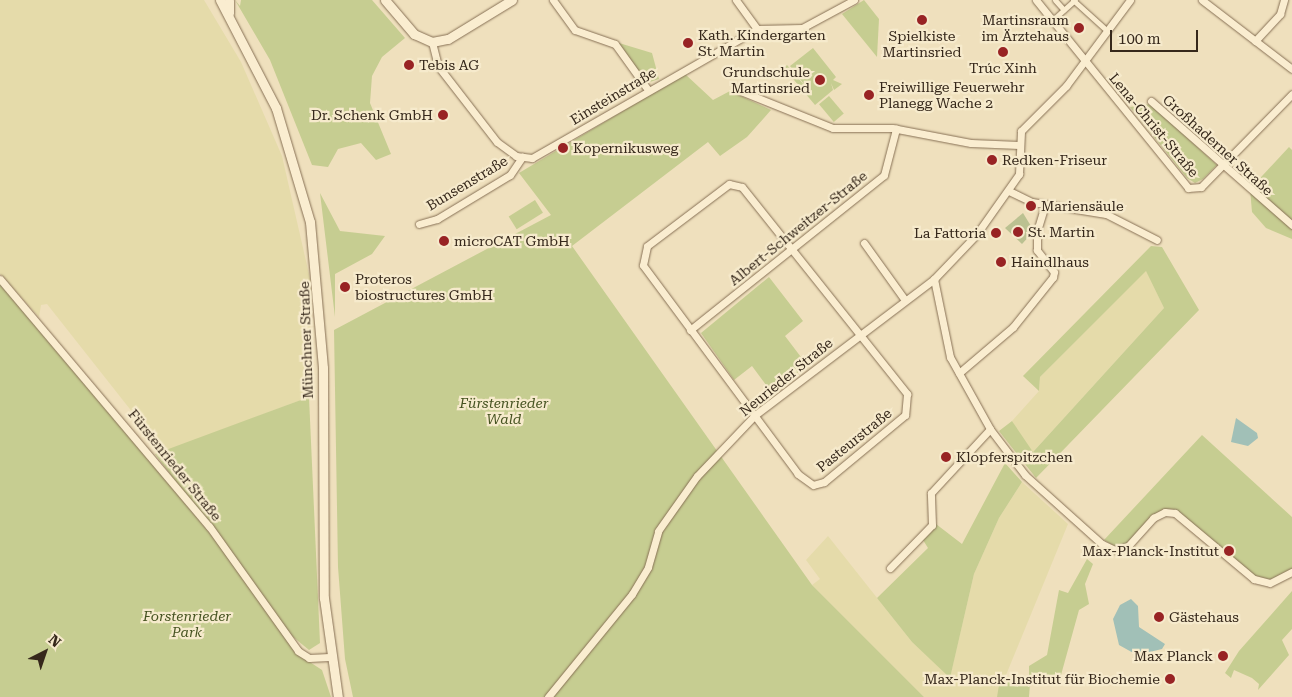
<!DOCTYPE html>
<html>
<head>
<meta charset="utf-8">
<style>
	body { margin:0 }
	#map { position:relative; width:1292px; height:697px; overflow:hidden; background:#efe0bd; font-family:"Roboto Serif",serif }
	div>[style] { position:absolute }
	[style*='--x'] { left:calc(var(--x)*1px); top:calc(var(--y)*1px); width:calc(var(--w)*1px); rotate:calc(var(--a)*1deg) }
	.farmland>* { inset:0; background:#e5dbaa }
	.green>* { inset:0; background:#c6cd91; transform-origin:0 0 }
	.cemetery>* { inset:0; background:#bbc191 }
	.water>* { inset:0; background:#a1c0b7 }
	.roads { filter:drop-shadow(0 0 1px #877055) drop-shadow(0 0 1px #877055) }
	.pedestrian>* { height:5px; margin:-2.5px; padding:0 2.5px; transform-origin:2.5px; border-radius:2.5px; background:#faedd0 }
	.minor>* { height:7px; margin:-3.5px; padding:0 3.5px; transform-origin:3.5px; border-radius:3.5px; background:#faedd0 }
	.tertiary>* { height:9px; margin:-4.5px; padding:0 4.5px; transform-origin:4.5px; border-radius:4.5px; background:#faedd0 }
	.secondary>* { height:9px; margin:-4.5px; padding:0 4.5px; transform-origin:4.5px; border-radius:4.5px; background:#faedd0 }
	.dots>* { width:14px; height:14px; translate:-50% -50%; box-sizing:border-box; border:2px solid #f6eacc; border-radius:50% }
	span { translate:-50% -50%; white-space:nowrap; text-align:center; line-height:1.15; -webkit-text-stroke:4.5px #f6eacc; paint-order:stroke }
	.poi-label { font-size:14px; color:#36281b }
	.right { translate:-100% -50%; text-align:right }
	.left { translate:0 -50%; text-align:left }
	.street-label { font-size:14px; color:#36281b }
	.park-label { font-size:14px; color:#465321; font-style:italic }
	.north { position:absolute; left:20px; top:627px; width:50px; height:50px; -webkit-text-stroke:4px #f6eacc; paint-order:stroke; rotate:41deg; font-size:14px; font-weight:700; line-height:20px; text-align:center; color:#36281b }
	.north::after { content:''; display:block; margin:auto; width:18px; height:22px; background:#36281b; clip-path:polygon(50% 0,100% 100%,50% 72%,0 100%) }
	.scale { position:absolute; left:1110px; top:30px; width:88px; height:22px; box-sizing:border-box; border:2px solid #36281b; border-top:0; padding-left:6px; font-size:15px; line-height:18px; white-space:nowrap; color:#36281b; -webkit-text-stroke:4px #f6eacc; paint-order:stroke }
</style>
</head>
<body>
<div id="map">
	<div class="farmland">
		<i style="clip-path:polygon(0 0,204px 0,241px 62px,282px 156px,311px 283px,309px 397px,169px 450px,148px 432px,47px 304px,41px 305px,39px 317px,0 274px)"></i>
		<i style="clip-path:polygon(1146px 270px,1164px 308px,1032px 453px,1012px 421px,1039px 391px,1040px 377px)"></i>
		<i style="clip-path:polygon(1022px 482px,1068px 524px,997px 697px,924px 697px,812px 585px,820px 579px,806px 560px,828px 536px,912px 642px,950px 677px,974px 574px,999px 518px)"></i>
	</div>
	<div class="green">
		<i style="clip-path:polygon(235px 0,240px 6px,241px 0,372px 0,405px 38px,382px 57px,372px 76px,370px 103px,391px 154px,376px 160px,361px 143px,338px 149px,328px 167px,312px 165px,270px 60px)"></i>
		<i style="clip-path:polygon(864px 0,879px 19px,877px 57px,842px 14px)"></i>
		<i style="clip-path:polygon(619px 43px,652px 53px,659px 79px,647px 83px)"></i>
		<i style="clip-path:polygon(813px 48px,836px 77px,833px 80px,842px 84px,834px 90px,831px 83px,833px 90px,815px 105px,784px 68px,787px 65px,810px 92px,790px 66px)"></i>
		<i style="clip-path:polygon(685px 74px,713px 100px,730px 91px,771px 110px,747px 137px,720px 156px,708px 142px,572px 246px,812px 585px,924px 697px,353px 697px,345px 659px,338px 567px,334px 330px,551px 215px,519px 173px)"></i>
		<i style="left:829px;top:96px;width:23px;height:13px;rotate:50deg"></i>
		<i style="clip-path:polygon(1150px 104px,1217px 165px,1203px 179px,1195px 183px,1187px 178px,1130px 107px)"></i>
		<i style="clip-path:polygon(1289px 147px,1292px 150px,1292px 239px,1266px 228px,1252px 212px,1250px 189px)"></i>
		<i style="clip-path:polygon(320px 193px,340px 231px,385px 236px,372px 254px,335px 274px,335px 317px)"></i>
		<i style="left:535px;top:200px;width:15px;height:31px;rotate:58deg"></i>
		<i style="clip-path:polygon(1151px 246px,1162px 247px,1199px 310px,1036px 478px,999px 431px,1012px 421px,1033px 452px,1164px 308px,1146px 271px,1040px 377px,1039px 391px,1023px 376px)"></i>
		<i style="clip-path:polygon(769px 277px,803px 321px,785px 336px,807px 365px,772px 393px,752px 366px,734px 380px,701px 333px)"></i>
		<i style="clip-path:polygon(0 283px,151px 458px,250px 585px,296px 653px,322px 670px,331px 697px,0 697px)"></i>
		<i style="clip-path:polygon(309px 397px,320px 643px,309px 650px,292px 636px,155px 454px)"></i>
		<i style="clip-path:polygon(1202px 435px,1292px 517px,1292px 570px,1269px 580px,1256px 578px,1176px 511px,1164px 509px,1127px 545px,1117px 548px,1104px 540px)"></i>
		<i style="clip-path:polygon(1005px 463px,1022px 482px,999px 518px,974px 574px,950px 678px,912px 642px,877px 598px,928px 548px,923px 540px,936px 524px,962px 544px)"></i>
		<i style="clip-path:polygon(1087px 559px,1093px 564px,1085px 584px,1089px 604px,1079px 610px,1061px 675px,1043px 684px,1029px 675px,1029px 666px,1047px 655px,1059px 590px,1068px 593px)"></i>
		<i style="clip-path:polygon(1292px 591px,1292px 629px,1282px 640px,1289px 655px,1258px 690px,1259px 684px,1252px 678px,1234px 670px,1231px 678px,1225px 673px,1239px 651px)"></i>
		<i style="clip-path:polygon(1020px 677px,1030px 684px,1029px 697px,997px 697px,1000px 679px)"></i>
	</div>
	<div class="cemetery">
		<i style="clip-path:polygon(1023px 213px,1034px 231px,1022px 244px,1005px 228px)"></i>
	</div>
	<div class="water">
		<i style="clip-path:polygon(1236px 418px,1257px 433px,1258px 438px,1248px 446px,1231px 442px)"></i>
		<i style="clip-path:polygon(1131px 599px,1138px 606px,1139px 627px,1165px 644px,1162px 649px,1137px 655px,1119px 645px,1113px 619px,1120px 605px)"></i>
	</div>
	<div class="roads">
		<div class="pedestrian">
			<i style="--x:1055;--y:0;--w:13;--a:48"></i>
			<i style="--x:1073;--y:0;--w:42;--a:42.1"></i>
			<i style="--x:1057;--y:16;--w:24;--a:-42"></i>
		</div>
		<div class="minor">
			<i style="--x:553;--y:0;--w:37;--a:54"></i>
			<i style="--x:575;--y:30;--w:42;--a:19.3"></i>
			<i style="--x:615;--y:44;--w:57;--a:54.3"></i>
			<i style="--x:736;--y:0;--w:36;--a:54"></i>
			<i style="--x:1036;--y:0;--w:242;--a:51"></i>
			<i style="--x:1188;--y:188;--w:13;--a:-4"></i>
			<i style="--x:1201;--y:187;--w:130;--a:-45.6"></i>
			<i style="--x:1202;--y:0;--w:113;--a:37.5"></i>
			<i style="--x:1255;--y:41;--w:37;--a:-47"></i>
			<i style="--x:1280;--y:14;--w:15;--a:-74"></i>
			<i style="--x:432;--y:42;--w:25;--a:76"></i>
			<i style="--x:438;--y:66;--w:96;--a:52.2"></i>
			<i style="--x:497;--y:142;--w:24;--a:36"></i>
			<i style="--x:516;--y:156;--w:16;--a:7"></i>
			<i style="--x:532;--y:158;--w:259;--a:-29.8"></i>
			<i style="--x:757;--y:29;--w:45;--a:-1.3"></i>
			<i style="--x:802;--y:28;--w:59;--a:-28.3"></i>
			<i style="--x:738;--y:90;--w:102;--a:21.8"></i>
			<i style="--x:833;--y:128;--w:59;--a:0"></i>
			<i style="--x:892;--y:128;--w:80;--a:10.8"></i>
			<i style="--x:971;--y:143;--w:48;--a:2.4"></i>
			<i style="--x:1151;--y:101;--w:188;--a:41.3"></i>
			<i style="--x:729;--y:184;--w:13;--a:13"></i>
			<i style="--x:742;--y:187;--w:265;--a:51.4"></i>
			<i style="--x:907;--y:394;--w:21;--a:95"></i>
			<i style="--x:905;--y:415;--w:105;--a:140.4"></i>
			<i style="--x:824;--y:482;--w:11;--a:165"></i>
			<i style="--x:813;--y:485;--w:19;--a:-144"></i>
			<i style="--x:798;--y:474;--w:260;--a:-126.6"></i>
			<i style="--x:643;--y:265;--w:19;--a:-78"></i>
			<i style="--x:647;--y:246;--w:103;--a:-37.1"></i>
			<i style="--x:1009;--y:191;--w:25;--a:26"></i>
			<i style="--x:1032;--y:202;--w:75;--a:9.2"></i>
			<i style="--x:1106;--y:214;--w:57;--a:27"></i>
			<i style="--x:419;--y:224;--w:19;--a:-16"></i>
			<i style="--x:437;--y:219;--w:85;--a:-31.1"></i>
			<i style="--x:510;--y:175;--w:22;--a:-56"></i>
			<i style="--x:864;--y:243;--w:70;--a:54.3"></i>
			<i style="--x:0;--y:279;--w:324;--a:49.8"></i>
			<i style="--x:209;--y:526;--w:153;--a:54.5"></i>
			<i style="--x:298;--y:651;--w:13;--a:32"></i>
			<i style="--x:309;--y:658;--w:20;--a:-3"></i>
			<i style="--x:934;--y:279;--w:80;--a:78.4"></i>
			<i style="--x:950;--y:357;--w:82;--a:60.9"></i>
			<i style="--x:990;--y:429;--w:58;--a:52.7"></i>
			<i style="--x:1025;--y:475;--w:103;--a:41.9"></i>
			<i style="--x:1102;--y:544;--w:14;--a:25"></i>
			<i style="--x:1115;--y:550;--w:14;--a:-17"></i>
			<i style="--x:1128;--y:546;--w:38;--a:-48"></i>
			<i style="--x:1153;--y:518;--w:13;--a:-27"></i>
			<i style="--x:1165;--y:512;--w:10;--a:6"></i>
			<i style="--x:1175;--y:513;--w:103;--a:39.9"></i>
			<i style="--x:1254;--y:579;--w:16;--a:14"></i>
			<i style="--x:1270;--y:583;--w:25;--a:-27"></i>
			<i style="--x:690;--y:330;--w:248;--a:-38.6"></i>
			<i style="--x:884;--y:175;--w:48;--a:-75.4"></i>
			<i style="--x:959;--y:373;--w:71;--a:-40.4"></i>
			<i style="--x:1013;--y:327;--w:64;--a:-51.3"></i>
			<i style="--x:1053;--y:277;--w:5;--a:-79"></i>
			<i style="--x:1054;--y:272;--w:28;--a:-128"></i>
			<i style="--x:1037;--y:250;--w:19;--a:-90"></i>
			<i style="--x:1037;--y:231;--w:27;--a:-73"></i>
			<i style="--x:890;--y:568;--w:60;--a:-45.7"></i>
			<i style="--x:932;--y:525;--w:32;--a:-92"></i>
			<i style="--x:931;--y:493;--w:87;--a:-47.3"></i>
			<i style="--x:548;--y:697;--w:133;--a:-50.8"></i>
			<i style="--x:632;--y:594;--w:31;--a:-59"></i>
			<i style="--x:648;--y:567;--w:37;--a:-74"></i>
			<i style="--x:658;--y:531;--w:67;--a:-54.7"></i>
			<i style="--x:697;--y:476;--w:84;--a:-46.4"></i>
			<i style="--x:755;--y:415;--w:225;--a:-37.2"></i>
			<i style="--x:934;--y:279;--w:61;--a:-46.3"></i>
			<i style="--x:976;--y:235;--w:75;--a:-54.8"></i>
			<i style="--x:1019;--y:174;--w:43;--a:-87.3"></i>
			<i style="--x:1021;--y:131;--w:64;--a:-45"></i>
			<i style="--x:1066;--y:86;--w:107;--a:-53.3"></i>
		</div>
		<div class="tertiary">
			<i style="--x:229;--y:0;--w:13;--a:90"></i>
			<i style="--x:385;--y:0;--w:45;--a:49.5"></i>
			<i style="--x:414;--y:34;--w:20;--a:24"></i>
			<i style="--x:432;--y:42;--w:16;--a:-11"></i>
			<i style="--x:448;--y:39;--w:75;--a:-31.4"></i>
		</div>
		<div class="secondary">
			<i style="--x:220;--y:0;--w:122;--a:62.6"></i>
			<i style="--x:276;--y:108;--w:119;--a:73.4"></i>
			<i style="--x:310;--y:222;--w:147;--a:84.9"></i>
			<i style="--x:323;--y:368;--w:230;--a:89.8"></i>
			<i style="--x:324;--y:598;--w:100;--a:82"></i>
		</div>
	</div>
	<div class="dots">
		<i style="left:922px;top:20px;background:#982324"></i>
		<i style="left:1079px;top:28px;background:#982324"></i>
		<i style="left:688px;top:43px;background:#982324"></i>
		<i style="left:1003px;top:52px;background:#982324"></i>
		<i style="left:409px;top:65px;background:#982324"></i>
		<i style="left:820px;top:80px;background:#982324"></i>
		<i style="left:869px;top:95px;background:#982324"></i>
		<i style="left:443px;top:115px;background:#982324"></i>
		<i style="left:563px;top:148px;background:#982324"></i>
		<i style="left:992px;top:160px;background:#982324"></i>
		<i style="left:1031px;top:206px;background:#982324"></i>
		<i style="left:1018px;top:232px;background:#982324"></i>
		<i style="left:996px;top:233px;background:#982324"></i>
		<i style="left:444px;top:241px;background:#982324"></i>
		<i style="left:1001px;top:262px;background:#982324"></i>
		<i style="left:345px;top:287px;background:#982324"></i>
		<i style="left:946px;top:457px;background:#982324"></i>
		<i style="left:1229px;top:551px;background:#982324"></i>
		<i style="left:1159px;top:617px;background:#982324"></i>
		<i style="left:1223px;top:656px;background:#982324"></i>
		<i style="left:1170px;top:679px;background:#982324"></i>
	</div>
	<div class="poi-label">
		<span class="right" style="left:1069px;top:28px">Martinsraum<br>im Ärztehaus</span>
		<span class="left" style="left:698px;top:43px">Kath. Kindergarten<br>St. Martin</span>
		<span style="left:922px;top:44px">Spielkiste<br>Martinsried</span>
		<span class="left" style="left:419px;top:65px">Tebis AG</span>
		<span style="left:1003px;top:68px">Trúc Xinh</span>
		<span class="right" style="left:810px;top:80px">Grundschule<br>Martinsried</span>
		<span class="left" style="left:879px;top:95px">Freiwillige Feuerwehr<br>Planegg Wache 2</span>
		<span class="right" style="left:433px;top:115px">Dr. Schenk GmbH</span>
		<span class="left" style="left:573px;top:148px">Kopernikusweg</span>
		<span class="left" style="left:1002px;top:160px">Redken-Friseur</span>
		<span class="left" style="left:1041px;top:206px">Mariensäule</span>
		<span class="left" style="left:1028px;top:232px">St. Martin</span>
		<span class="right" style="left:986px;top:233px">La Fattoria</span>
		<span class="left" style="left:454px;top:241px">microCAT GmbH</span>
		<span class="left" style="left:1011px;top:262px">Haindlhaus</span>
		<span class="left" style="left:355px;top:287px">Proteros<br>biostructures GmbH</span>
		<span class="left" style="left:956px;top:457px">Klopferspitzchen</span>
		<span class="right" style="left:1219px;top:551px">Max-Planck-Institut</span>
		<span class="left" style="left:1169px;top:617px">Gästehaus</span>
		<span class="right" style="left:1213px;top:656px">Max Planck</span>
		<span class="right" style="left:1160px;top:679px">Max-Planck-Institut für Biochemie</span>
	</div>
	<div class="street-label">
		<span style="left:613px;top:96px;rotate:-31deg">Einsteinstraße</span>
		<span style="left:1154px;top:125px;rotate:50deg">Lena-Christ-Straße</span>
		<span style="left:1218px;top:145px;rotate:42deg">Großhaderner Straße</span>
		<span style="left:467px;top:183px;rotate:-31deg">Bunsenstraße</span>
		<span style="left:798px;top:228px;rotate:-39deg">Albert-Schweitzer-Straße</span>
		<span style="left:306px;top:340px;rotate:-92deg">Münchner Straße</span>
		<span style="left:786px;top:377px;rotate:-39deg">Neurieder Straße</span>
		<span style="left:854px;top:440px;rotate:-39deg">Pasteurstraße</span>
		<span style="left:175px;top:465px;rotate:51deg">Fürstenrieder Straße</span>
	</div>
	<div class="park-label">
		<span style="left:504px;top:411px">Fürstenrieder<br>Wald</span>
		<span style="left:187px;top:624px">Forstenrieder<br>Park</span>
	</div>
	<div class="north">N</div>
	<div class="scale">100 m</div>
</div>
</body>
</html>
